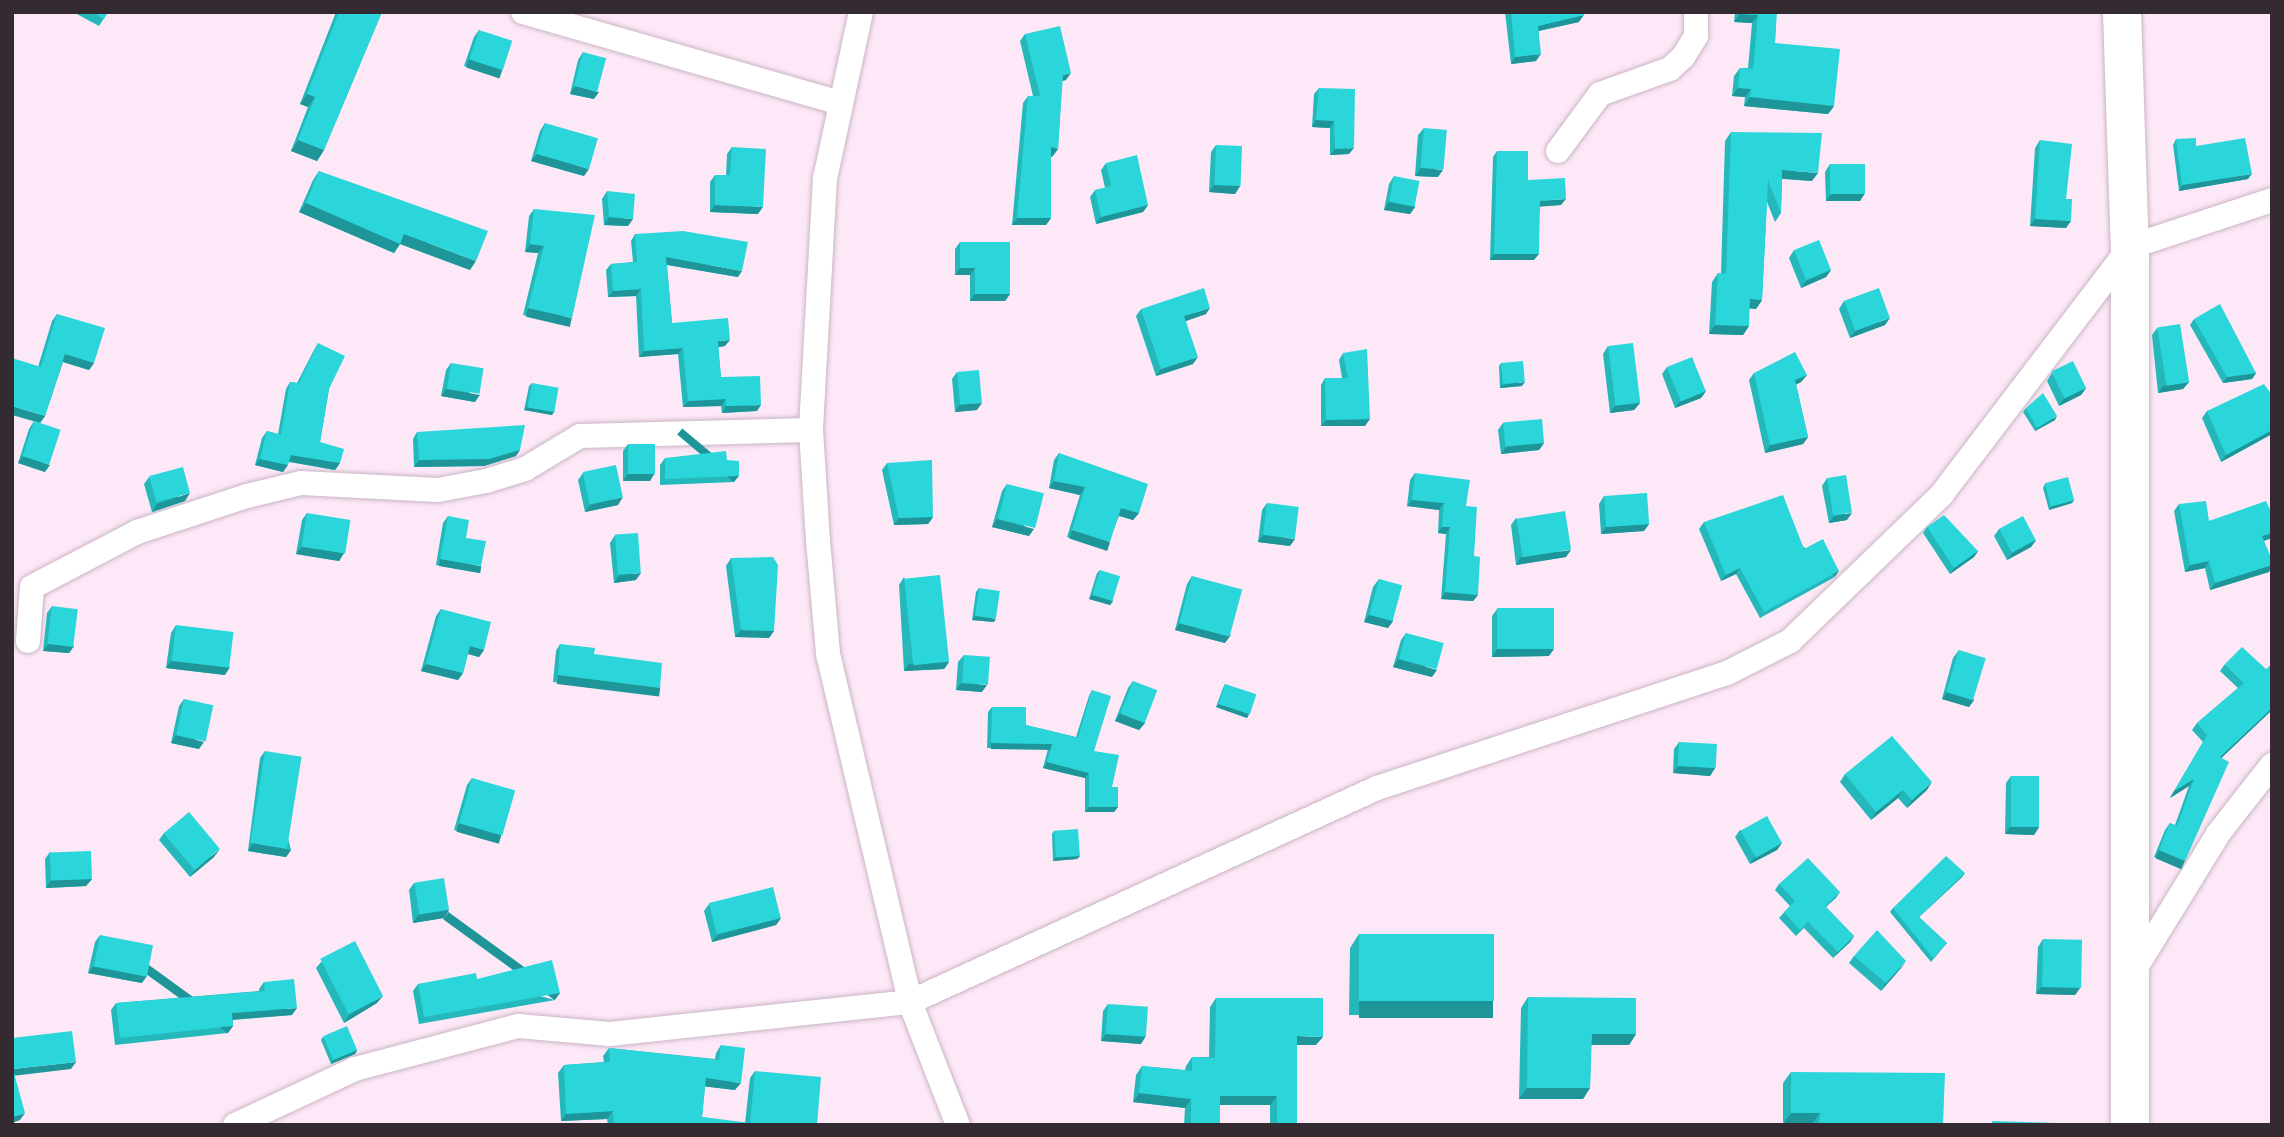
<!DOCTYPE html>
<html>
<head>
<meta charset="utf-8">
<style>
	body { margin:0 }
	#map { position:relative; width:2284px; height:1137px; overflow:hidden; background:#fde8f7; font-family:"Varela Round",sans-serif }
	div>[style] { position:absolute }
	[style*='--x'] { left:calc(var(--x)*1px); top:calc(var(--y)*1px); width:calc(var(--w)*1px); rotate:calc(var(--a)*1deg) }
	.roads { filter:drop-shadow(0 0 2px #c9b5c4) drop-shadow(0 0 2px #c9b5c4) }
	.street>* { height:24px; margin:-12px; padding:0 12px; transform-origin:12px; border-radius:12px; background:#fff }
	.highway>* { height:38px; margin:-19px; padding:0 19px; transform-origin:19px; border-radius:19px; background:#fff }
	.wall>* { inset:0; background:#25b8bb }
	.shaded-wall>* { inset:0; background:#1e9699; transform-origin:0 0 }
	.building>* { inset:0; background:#2bd6da; transform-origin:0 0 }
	span { translate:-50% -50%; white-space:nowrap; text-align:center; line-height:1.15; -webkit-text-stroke:5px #fffbfe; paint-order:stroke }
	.frame { position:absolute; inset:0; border:14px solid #332b31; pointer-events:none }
</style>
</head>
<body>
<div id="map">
	<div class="roads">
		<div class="street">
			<i style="--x:523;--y:12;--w:330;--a:16"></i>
			<i style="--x:861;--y:12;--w:170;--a:102.2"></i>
			<i style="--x:825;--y:178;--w:252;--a:93.2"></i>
			<i style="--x:811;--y:430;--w:111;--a:86.4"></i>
			<i style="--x:818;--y:541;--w:113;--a:84.9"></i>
			<i style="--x:828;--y:654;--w:358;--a:76.7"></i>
			<i style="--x:910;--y:1002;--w:132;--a:68.7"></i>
			<i style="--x:1558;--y:151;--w:71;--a:-53.6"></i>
			<i style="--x:1600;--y:94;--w:74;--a:-19.7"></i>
			<i style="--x:1670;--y:69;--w:18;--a:-43"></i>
			<i style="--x:1683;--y:57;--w:25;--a:-58"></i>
			<i style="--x:1696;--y:36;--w:24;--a:-90"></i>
			<i style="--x:28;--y:641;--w:54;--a:-85.8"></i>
			<i style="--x:32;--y:587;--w:119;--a:-27.6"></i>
			<i style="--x:137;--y:532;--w:116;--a:-18.1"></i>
			<i style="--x:247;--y:496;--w:56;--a:-13.5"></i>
			<i style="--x:301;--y:483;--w:137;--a:2.9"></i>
			<i style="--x:438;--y:490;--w:49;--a:-10.6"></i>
			<i style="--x:486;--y:481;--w:41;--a:-17.1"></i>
			<i style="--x:525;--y:469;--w:64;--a:-31"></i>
			<i style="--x:580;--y:436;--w:231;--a:-1.5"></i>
			<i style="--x:2132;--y:974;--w:164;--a:-58.4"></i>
			<i style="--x:2218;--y:834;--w:88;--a:-52"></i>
			<i style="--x:235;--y:1125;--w:132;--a:-25"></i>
			<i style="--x:355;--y:1069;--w:169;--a:-14.8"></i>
			<i style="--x:518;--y:1026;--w:92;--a:5"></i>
			<i style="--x:610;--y:1034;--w:302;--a:-6.1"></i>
			<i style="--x:910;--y:1002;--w:514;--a:-24.62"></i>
			<i style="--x:1377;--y:788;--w:368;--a:-18.2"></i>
			<i style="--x:1727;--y:673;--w:71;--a:-26.9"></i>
			<i style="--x:1790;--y:641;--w:211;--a:-44"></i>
			<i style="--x:1942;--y:494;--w:310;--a:-52.7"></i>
			<i style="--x:2130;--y:247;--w:150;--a:-18.3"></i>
		</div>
		<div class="highway">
			<i style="--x:2122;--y:12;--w:235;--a:88.1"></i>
			<i style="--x:2130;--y:247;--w:878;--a:90"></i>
		</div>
	</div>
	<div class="wall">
		<i style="clip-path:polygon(73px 12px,108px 12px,99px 26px)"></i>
		<i style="clip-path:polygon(336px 12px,382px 12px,324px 150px,317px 161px,291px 151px,308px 107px,300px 104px)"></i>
		<i style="clip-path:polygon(1505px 12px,1583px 12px,1579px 22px,1539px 31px,1536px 61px,1511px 64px)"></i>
		<i style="clip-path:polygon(1735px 12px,1776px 12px,1775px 43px,1834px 106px,1828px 114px,1744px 106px,1745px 97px,1732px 96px,1734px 76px,1740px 68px,1748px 68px,1752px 23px,1734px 22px)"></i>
		<i style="clip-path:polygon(479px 30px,502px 70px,497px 77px,464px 66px,474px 37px)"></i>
		<i style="clip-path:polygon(1025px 34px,1066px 80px,1062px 81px,1058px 149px,1052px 157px,1051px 156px,1051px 218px,1046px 225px,1012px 225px,1023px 103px,1028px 96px,1033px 96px,1020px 41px)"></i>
		<i style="clip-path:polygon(583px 52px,594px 99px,570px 94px,578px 60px)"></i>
		<i style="clip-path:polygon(1319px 88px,1349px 154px,1330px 155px,1330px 128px,1312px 127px,1314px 94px)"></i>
		<i style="clip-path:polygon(545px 123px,584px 176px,531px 161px,540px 131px)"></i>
		<i style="clip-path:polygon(1424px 128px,1438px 177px,1415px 176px,1418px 135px)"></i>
		<i style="clip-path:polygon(1731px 132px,1812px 181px,1782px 179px,1781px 213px,1775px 222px,1767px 202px,1762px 300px,1756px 309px,1749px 308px,1749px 326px,1743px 335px,1709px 334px,1712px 282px,1718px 273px,1721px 273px,1725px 141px)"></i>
		<i style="clip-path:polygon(2176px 139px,2196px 146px,2248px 179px,2179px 191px,2173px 145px)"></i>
		<i style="clip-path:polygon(2040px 140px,2066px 199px,2066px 228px,2030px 226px,2035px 148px)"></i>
		<i style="clip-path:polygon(1216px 145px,1240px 186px,1235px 194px,1209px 192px,1211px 152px)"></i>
		<i style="clip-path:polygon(732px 147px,758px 214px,710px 212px,710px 182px,715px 175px,726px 175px,727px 154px)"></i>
		<i style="clip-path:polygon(1497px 151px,1528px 180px,1561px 205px,1540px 206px,1534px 260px,1490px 260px,1493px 157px)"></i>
		<i style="clip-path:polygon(1106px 163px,1148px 205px,1143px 212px,1096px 224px,1090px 197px,1095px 190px,1105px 188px,1101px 170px)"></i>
		<i style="clip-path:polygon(1830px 164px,1865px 193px,1860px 201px,1826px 201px,1825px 172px)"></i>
		<i style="clip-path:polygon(319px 171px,470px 270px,400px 244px,394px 253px,299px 212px,313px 180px)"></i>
		<i style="clip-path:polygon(1394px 176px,1415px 207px,1410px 214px,1384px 210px,1389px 184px)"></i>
		<i style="clip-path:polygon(607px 191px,628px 226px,604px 225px,602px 199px)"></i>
		<i style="clip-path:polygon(534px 209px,567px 325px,523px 315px,538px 253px,525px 252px,529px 216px)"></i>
		<i style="clip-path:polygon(635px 234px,738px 277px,667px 265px,672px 323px,725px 346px,718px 347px,721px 377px,757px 411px,722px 413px,721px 406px,683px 407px,678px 354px,639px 357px,636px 296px,608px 297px,606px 270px,611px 264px,633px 262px,631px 241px)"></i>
		<i style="clip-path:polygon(960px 242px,1010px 294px,1005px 301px,970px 301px,970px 275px,955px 275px,955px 249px)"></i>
		<i style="clip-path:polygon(1794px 250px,1831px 270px,1826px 277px,1801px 288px,1789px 258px)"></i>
		<i style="clip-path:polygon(1844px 301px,1885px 325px,1850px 338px,1839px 309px)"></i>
		<i style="clip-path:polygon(1141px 309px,1206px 314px,1186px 321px,1193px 364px,1156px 376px,1136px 316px)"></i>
		<i style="clip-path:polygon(57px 314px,94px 363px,89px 370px,63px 362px,45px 416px,40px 423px,38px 367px,52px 321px)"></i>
		<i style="clip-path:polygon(2194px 319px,2256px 373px,2252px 379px,2223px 383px,2190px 325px)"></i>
		<i style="clip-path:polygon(2157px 328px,2189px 382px,2183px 389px,2158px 393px,2152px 335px)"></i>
		<i style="clip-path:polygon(318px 343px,329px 389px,320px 442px,340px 463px,335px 470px,289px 462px,283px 472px,255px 465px,262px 438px,267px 431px,278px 434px,286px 389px,290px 382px,297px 383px,314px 350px)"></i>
		<i style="clip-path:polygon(1608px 346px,1640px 403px,1634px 410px,1610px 413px,1603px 354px)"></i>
		<i style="clip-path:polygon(1343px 353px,1365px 426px,1321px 426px,1321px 385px,1325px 378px,1342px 378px,1339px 360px)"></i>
		<i style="clip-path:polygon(451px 363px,475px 402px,441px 396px,446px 370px)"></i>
		<i style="clip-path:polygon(1501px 363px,1522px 386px,1500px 388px,1499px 366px)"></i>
		<i style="clip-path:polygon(1667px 367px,1706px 391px,1701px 398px,1675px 408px,1662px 374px)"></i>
		<i style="clip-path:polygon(957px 372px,977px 410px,955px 412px,952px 379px)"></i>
		<i style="clip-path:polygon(1754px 373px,1807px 375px,1801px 382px,1796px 384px,1808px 437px,1803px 444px,1765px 453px,1749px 380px)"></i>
		<i style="clip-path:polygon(2052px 373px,2086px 388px,2081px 395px,2059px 406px,2047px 381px)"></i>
		<i style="clip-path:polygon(532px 383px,552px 415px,524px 410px,529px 386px)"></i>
		<i style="clip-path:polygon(2272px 395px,2272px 434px,2221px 462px,2202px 418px,2207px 411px)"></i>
		<i style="clip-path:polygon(2026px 408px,2055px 420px,2035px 431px,2023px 412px)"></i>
		<i style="clip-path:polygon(34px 421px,45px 472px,18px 463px,29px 429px)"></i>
		<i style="clip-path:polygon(1503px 423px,1544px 443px,1539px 450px,1501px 454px,1498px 430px)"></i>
		<i style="clip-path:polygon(417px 432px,516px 456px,484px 466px,414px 467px,413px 439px)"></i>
		<i style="clip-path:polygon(628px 444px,650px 481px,623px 481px,623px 451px)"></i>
		<i style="clip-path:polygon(1059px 453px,1139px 513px,1133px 520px,1119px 516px,1105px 549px,1067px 537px,1080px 495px,1049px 488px,1054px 460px)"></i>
		<i style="clip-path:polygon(665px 458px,727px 460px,734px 482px,660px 485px,660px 465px)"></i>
		<i style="clip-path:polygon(887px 463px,933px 517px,928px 524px,894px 525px,882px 470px)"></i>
		<i style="clip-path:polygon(583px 473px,618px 505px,585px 512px,578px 480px)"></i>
		<i style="clip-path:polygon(1415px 473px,1466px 506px,1474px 556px,1478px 595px,1473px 601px,1441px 599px,1446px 534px,1438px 533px,1439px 510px,1407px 506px,1410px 480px)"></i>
		<i style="clip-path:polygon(149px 477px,185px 501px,152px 512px,144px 484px)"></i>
		<i style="clip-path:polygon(1827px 478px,1847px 520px,1829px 523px,1822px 486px)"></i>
		<i style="clip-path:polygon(1007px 484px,1029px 536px,992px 527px,1002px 491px)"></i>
		<i style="clip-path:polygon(2045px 484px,2074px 500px,2072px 503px,2049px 510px,2043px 488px)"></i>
		<i style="clip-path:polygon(1604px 496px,1649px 524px,1644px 531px,1601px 534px,1599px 504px)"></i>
		<i style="clip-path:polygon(1267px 503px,1290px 546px,1258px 542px,1262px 510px)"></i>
		<i style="clip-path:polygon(2179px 504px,2209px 521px,2272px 514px,2272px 538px,2264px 541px,2269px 572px,2210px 590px,2205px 568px,2185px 572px,2174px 511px)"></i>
		<i style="clip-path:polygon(307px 513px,344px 553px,339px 561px,296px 554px,302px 520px)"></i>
		<i style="clip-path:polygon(448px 516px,477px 572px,436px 565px,443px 523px)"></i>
		<i style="clip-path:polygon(1516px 518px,1566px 557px,1516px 565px,1511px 525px)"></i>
		<i style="clip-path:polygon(1704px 522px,1804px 549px,1835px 577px,1760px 618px,1736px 574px,1721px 581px,1699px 529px)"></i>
		<i style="clip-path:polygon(1927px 527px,1978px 551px,1974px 557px,1950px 574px,1923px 533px)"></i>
		<i style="clip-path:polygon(1999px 529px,2036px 540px,2031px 547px,2007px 560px,1994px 536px)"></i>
		<i style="clip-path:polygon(615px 535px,636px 580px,614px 583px,610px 543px)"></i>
		<i style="clip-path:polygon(731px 558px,774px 631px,769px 638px,735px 637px,726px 566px)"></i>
		<i style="clip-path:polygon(1100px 570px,1113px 601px,1110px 605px,1089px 599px,1097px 573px)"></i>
		<i style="clip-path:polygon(1192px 576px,1225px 643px,1175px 630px,1187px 584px)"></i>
		<i style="clip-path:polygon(904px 577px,949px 662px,944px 669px,904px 671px,899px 585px)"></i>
		<i style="clip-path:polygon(1379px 579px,1393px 621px,1388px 628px,1364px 622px,1373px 587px)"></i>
		<i style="clip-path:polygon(979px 588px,994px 622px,972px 620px,976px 592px)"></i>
		<i style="clip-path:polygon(52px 606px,74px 646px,69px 653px,43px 651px,47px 613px)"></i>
		<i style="clip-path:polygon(441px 609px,484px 650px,479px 657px,468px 654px,463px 673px,458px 680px,421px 671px,436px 616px)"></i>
		<i style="clip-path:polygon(1497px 609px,1549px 656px,1492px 657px,1492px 616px)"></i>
		<i style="clip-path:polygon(176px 625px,225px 675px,166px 668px,171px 633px)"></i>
		<i style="clip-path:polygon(1406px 633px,1432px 677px,1393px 667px,1401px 640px)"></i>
		<i style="clip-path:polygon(560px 644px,594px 654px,660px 688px,655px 695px,553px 682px,556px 651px)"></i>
		<i style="clip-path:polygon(1959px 650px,1974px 700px,1969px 707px,1942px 699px,1953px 658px)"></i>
		<i style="clip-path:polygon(964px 655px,982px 692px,956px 690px,958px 662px)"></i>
		<i style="clip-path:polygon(2225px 664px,2272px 710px,2221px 758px,2185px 861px,2180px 868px,2154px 857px,2165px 830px,2170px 823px,2175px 825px,2189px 786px,2170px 798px,2203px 742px,2192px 730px,2197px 723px,2238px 688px,2220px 671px)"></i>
		<i style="clip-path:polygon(1133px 681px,1145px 723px,1139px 730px,1115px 721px,1128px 688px)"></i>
		<i style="clip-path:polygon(1225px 684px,1249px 714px,1247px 718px,1216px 707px,1223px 688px)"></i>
		<i style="clip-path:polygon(1092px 690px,1094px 751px,1112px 787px,1118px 807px,1114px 812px,1085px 812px,1085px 778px,1043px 768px,1048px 749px,987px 748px,988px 712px,992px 707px,1026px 725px,1076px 737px,1089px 696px)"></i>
		<i style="clip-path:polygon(184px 699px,199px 749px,171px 743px,179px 706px)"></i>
		<i style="clip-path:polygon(1679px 742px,1715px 768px,1710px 776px,1673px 773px,1674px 749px)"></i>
		<i style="clip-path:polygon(265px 751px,291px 850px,286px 857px,248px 851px,260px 758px)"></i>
		<i style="clip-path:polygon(1845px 774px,1927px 790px,1907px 808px,1898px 798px,1871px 820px,1840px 782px)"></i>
		<i style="clip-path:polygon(2011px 776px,2039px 827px,2034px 835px,2005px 834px,2006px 783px)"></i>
		<i style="clip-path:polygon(472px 778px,501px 835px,496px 842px,454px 830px,467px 785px)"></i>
		<i style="clip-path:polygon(1740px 830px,1782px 843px,1777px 850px,1750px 864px,1735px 837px)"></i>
		<i style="clip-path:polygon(1054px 831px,1080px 856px,1077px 859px,1053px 861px,1052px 834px)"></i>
		<i style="clip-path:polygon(164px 833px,214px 857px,190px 877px,159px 840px)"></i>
		<i style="clip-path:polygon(50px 852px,92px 879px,86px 886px,46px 888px,45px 859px)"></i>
		<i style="clip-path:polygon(1965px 873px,1962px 877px,1919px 917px,1947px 943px,1931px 962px,1890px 912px,1893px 908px)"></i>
		<i style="clip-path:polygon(414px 883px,449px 910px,444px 918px,413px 923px,409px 890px)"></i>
		<i style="clip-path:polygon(1779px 884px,1840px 892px,1836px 898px,1826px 907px,1854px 936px,1850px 942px,1833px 958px,1804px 928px,1796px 936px,1779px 918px,1790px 906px,1775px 890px)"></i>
		<i style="clip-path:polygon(709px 904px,781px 918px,776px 925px,712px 942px,704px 911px)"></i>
		<i style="clip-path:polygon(1359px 934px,1484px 1016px,1349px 1015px,1350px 948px)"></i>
		<i style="clip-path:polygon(100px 935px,142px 983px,88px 973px,95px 942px)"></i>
		<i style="clip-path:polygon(2043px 939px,2080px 988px,2075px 995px,2036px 994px,2038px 947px)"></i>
		<i style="clip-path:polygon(1854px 956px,1901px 968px,1881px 991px,1849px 963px)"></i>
		<i style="clip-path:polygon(322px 961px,377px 1003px,344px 1023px,316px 968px)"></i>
		<i style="clip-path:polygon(477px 979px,555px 1000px,419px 1024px,413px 991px,418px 984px)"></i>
		<i style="clip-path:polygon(264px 982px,292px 1015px,233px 1020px,233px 1026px,228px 1033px,115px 1045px,111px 1010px,116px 1003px,259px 991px,259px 989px)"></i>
		<i style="clip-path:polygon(1528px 997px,1636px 1034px,1629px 1045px,1591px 1045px,1590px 1088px,1583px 1099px,1519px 1099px,1521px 1008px)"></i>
		<i style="clip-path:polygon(1216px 998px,1316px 1045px,1297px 1045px,1297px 1125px,1270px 1125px,1270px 1105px,1220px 1105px,1220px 1125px,1184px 1125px,1185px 1108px,1133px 1102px,1136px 1075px,1142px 1066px,1185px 1070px,1186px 1066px,1192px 1057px,1209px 1057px,1210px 1007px)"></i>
		<i style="clip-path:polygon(1108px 1004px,1141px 1044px,1101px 1041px,1103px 1011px)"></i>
		<i style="clip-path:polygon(323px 1037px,357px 1050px,355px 1054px,331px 1064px,321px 1040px)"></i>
		<i style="clip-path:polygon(721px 1045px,735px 1090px,705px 1086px,702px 1117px,745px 1123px,750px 1078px,755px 1071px,817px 1125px,608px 1125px,607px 1119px,561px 1121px,558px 1073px,564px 1065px,604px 1062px,603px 1056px,609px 1048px,715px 1059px,716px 1053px)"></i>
		<i style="clip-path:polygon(1791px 1072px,1943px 1125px,1783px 1124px,1783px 1083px)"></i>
	</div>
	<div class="shaded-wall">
		<i style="clip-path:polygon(1740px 14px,1758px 15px,1752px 23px,1734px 22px)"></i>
		<i style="clip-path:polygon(1584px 15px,1579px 22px,1533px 32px,1538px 26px)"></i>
		<i style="clip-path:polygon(1541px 54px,1536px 61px,1511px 64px,1515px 57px)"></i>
		<i style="left:469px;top:59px;width:35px;height:9px;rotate:18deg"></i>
		<i style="clip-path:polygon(1071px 73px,1066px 80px,1057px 82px,1063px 75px)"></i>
		<i style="clip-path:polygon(575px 86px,599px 92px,594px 99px,570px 94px)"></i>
		<i style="clip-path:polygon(1738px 88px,1751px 89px,1745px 97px,1732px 96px)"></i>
		<i style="clip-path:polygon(307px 94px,315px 97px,308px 107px,300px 104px)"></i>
		<i style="clip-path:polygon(1750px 97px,1834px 106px,1828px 114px,1744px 106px)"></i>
		<i style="clip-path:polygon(1316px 120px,1334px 121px,1330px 128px,1312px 127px)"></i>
		<i style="clip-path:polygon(298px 140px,324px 150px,317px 161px,291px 151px)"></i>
		<i style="clip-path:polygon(1051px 147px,1058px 149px,1052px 157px,1046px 154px)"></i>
		<i style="clip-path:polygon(1354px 148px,1349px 154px,1330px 155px,1335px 149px)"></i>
		<i style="clip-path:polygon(537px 154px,589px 169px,584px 176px,531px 161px)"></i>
		<i style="clip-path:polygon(1421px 168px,1443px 170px,1438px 177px,1415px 176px)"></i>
		<i style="clip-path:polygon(1782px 170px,1818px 173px,1812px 181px,1776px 178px)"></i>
		<i style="clip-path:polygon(2252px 174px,2248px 179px,2179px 191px,2182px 185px)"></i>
		<i style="clip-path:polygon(1214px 185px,1240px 186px,1235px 194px,1209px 192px)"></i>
		<i style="clip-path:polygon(1865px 193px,1860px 201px,1826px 201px,1831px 194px)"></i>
		<i style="clip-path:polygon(1566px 199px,1561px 205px,1536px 207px,1540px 201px)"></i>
		<i style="clip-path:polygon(1389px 202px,1415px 207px,1410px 214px,1384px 210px)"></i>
		<i style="clip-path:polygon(306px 203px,404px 234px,476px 261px,470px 270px,400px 244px,394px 253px,299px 212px)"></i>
		<i style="clip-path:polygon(715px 205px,763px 207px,758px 214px,710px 212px)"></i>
		<i style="clip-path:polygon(1148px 205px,1143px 212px,1096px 224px,1101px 217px)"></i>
		<i style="clip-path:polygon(609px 217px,633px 219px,628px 226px,604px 225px)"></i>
		<i style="clip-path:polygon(1017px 218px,1051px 218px,1046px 225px,1012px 225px)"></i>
		<i style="clip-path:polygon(2035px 219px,2071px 221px,2066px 228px,2030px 226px)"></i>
		<i style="clip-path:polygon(530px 244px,544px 246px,538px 253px,525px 252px)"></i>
		<i style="clip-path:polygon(1494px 254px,1539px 254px,1534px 260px,1490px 260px)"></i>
		<i style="clip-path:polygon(666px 257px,742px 271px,738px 277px,662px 264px)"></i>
		<i style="clip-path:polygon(960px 268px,975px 268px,970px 275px,955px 275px)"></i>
		<i style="clip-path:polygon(1831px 270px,1826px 277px,1801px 288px,1806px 281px)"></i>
		<i style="clip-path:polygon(641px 289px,636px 296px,608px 297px,613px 291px)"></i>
		<i style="clip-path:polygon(975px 294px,1010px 294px,1005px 301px,970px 301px)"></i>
		<i style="clip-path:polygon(1750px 299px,1762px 300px,1756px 309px,1744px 308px)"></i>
		<i style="left:528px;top:308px;width:45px;height:9px;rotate:13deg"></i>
		<i style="clip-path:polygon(1210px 308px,1206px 314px,1180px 323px,1184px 316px)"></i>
		<i style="clip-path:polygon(1890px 318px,1885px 325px,1850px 338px,1855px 331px)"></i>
		<i style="clip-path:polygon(1715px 325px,1749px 326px,1743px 335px,1709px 334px)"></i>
		<i style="clip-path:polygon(730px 340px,725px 346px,713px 348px,718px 341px)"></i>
		<i style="clip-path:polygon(683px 348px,678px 354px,639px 357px,644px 351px)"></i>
		<i style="clip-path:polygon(65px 354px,94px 363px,89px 370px,60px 361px)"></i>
		<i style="clip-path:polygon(1198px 357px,1193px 364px,1156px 376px,1161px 369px)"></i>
		<i style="clip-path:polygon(2256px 373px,2252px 379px,2223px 383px,2227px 377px)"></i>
		<i style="clip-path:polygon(1807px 375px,1801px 382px,1790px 388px,1795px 380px)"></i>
		<i style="clip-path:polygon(1525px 382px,1522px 386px,1500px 388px,1502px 385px)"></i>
		<i style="clip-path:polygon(2189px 382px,2183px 389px,2158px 393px,2163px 386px)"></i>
		<i style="clip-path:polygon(2086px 388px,2081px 395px,2059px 406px,2064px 398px)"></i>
		<i style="clip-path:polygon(446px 389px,480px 395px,475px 402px,441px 396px)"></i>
		<i style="clip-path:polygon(1706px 391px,1701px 398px,1675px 408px,1680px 401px)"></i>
		<i style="clip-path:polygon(726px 399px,721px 406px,683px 407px,688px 401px)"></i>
		<i style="clip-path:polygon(982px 403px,977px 410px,955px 412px,960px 404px)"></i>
		<i style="clip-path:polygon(1640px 403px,1634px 410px,1610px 413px,1615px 406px)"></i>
		<i style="clip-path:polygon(761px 405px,757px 411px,722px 413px,726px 406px)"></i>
		<i style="clip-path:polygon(12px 406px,45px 416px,40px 423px,12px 415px)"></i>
		<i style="clip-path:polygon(527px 407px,555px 411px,552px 415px,524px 410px)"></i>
		<i style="clip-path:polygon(2057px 416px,2055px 420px,2035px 431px,2037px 428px)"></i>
		<i style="clip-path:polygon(1370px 419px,1365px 426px,1321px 426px,1326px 420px)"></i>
		<i style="clip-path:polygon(2272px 430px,2272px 434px,2221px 462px,2226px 455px)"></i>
		<i style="clip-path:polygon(1808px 437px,1803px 444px,1765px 453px,1770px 445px)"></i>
		<i style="clip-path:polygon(1544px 443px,1539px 450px,1501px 454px,1506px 447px)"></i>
		<i style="clip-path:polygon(520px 450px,516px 456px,484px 466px,414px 467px,419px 460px)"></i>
		<i style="clip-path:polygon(291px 455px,340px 463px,335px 470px,286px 461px)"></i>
		<i style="clip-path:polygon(23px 456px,50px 465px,45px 472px,18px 463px)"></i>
		<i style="clip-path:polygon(260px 459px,288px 465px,283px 472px,255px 465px)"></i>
		<i style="clip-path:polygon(655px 473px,650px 481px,623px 481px,628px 474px)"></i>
		<i style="left:739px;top:476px;width:8px;height:74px;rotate:130deg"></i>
		<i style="clip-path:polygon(1054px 481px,1085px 487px,1080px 495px,1049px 488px)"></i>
		<i style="clip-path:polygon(190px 493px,185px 501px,152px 512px,157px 504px)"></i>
		<i style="clip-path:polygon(623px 497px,618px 505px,585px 512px,590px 505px)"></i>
		<i style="clip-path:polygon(1412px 500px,1444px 503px,1439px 510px,1407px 506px)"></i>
		<i style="clip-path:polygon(2074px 500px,2072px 503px,2049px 510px,2052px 506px)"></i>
		<i style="clip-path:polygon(1121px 508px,1139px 513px,1133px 520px,1116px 515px)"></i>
		<i style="clip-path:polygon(1852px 513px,1847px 520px,1829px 523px,1834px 516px)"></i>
		<i style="clip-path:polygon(933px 517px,928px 524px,894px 525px,899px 518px)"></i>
		<i style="clip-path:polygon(997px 519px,1034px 529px,1029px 536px,992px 527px)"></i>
		<i style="clip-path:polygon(1649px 524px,1644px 531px,1601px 534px,1606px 527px)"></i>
		<i style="clip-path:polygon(1442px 527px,1450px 527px,1446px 534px,1438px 533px)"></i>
		<i style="left:1072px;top:530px;width:40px;height:9px;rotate:18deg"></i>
		<i style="clip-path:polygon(2272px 533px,2272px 538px,2257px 543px,2262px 536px)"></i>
		<i style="clip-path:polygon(1263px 535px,1295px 539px,1290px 546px,1258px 542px)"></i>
		<i style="clip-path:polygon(2036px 540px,2031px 547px,2007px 560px,2012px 553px)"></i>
		<i style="clip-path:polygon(302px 547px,344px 553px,339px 561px,296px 554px)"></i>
		<i style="clip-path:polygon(1571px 550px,1566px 557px,1516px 565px,1521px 557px)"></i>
		<i style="clip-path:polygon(1978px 551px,1974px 557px,1950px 574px,1954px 568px)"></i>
		<i style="left:440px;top:559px;width:42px;height:7px;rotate:10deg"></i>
		<i style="clip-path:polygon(2209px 561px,2205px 568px,2185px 572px,2190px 565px)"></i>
		<i style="clip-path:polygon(2272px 565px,2269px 572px,2210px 590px,2215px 583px)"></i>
		<i style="clip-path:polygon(1740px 568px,1736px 574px,1721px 581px,1726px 575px)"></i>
		<i style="left:1839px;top:571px;width:7px;height:85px;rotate:124deg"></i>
		<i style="clip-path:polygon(641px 573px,636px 580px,614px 583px,619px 575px)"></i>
		<i style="clip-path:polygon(1445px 592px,1478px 595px,1473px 601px,1441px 599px)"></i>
		<i style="clip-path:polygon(1092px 595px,1113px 601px,1110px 605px,1089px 599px)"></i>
		<i style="clip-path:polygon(1369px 615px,1393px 621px,1388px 628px,1364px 622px)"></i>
		<i style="clip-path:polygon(975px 616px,996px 619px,994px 622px,972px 620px)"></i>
		<i style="clip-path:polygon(1180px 623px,1231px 635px,1225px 643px,1175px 630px)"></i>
		<i style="clip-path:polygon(741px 630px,774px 631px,769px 638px,735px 637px)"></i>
		<i style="clip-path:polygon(48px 644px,74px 646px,69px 653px,43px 651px)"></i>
		<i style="clip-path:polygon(470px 646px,484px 650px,479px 657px,465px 653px)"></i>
		<i style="clip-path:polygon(1497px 649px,1554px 649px,1549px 656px,1492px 657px)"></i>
		<i style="clip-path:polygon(1398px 659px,1437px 670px,1432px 677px,1393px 667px)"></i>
		<i style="clip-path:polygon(171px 661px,230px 667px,225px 675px,166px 668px)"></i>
		<i style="clip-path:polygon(949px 662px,944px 669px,904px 671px,909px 664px)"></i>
		<i style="clip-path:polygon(426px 664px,463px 673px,458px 680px,421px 671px)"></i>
		<i style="left:558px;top:675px;width:103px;height:9px;rotate:7deg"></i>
		<i style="clip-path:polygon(961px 683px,987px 685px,982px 692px,956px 690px)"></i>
		<i style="clip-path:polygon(1947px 692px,1974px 700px,1969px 707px,1942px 699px)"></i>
		<i style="clip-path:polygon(1219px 704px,1249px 714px,1247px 718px,1216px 707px)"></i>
		<i style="clip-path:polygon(2272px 708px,2272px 710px,2215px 764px,2220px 757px)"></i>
		<i style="clip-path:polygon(1120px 713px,1145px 723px,1139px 730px,1115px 721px)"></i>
		<i style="clip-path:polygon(176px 735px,204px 742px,199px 749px,171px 743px)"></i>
		<i style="left:991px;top:743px;width:61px;height:6px;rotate:1deg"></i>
		<i style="clip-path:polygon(1047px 762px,1089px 773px,1085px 778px,1043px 768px)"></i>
		<i style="clip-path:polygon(1678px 766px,1715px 768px,1710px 776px,1673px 773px)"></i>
		<i style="clip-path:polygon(2194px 779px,2189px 786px,2170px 798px,2174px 791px)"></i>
		<i style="clip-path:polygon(1932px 782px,1927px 790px,1907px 808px,1912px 800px)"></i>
		<i style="clip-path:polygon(1903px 790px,1898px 798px,1871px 820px,1876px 812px)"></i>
		<i style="clip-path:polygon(1089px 807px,1118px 807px,1114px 812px,1085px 812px)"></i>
		<i style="left:459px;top:823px;width:44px;height:9px;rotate:16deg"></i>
		<i style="clip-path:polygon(2010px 827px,2039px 827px,2034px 835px,2005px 834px)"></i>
		<i style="clip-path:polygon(253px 843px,291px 850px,286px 857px,248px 851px)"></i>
		<i style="clip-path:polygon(1782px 843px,1777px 850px,1750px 864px,1755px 857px)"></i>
		<i style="clip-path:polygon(220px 849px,214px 857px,190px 877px,195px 870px)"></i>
		<i style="left:2159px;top:850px;width:28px;height:9px;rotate:23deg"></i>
		<i style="clip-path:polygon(1080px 856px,1077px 859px,1053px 861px,1056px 857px)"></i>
		<i style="clip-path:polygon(1965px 873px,1962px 877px,1916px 920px,1919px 917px)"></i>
		<i style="clip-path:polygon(92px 879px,86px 886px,46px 888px,51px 880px)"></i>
		<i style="clip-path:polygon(449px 910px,444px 918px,413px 923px,418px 915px)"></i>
		<i style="clip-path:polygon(781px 918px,776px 925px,712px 942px,717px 935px)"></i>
		<i style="clip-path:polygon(1854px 936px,1850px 942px,1833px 958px,1838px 952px)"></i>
		<i style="clip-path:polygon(1906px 961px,1901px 968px,1881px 991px,1886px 983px)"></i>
		<i style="clip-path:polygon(94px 966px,147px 976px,142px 983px,88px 973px)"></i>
		<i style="clip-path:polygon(2041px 987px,2080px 988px,2075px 995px,2036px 994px)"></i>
		<i style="left:560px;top:993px;width:9px;height:138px;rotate:126deg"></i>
		<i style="clip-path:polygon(383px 996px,377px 1003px,344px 1023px,349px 1015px)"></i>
		<i style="left:1359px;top:1001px;width:134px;height:17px"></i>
		<i style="clip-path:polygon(297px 1008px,292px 1015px,227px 1020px,232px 1013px)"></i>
		<i style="left:233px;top:1026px;width:9px;height:114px;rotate:126deg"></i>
		<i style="clip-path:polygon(1106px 1034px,1146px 1036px,1141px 1044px,1101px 1041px)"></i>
		<i style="clip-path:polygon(1592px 1034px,1636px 1034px,1629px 1045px,1584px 1045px)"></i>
		<i style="clip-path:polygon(1297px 1036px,1323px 1037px,1316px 1045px,1291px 1045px)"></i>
		<i style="clip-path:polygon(357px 1050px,355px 1054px,331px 1064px,333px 1060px)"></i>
		<i style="clip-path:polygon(76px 1062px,71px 1069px,12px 1076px,13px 1069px)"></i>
		<i style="clip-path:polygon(706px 1078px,741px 1083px,735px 1090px,700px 1086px)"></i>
		<i style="clip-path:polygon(1527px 1088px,1590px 1088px,1583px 1099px,1519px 1099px)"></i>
		<i style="clip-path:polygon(1139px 1093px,1191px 1099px,1185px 1108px,1133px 1102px)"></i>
		<i style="clip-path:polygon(1220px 1096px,1277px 1096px,1270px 1105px,1213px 1105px)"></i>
		<i style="clip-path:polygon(613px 1111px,607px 1119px,561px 1121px,566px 1114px)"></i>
		<i style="clip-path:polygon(25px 1113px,20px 1120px,12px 1123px,12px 1117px)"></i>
		<i style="clip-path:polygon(1791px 1113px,1820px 1113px,1812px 1124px,1783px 1124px)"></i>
	</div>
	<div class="building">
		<i style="clip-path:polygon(92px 12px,108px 12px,104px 19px)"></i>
		<i style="clip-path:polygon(339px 12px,382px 12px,324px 150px,298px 140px,315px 97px,307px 94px)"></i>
		<i style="clip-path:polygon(1511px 12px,1583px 12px,1584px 15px,1538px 26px,1541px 54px,1515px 57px)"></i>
		<i style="clip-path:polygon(1740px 12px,1777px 12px,1775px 43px,1840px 49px,1834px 106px,1750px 97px,1751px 89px,1738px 88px,1740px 68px,1753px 69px,1758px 15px,1740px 14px)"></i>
		<i style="clip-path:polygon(1060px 26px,1071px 73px,1063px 75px,1058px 149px,1051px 147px,1051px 218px,1017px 218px,1028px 96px,1040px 96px,1025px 34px)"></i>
		<i style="left:479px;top:30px;width:35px;height:31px;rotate:18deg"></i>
		<i style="left:583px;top:52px;width:24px;height:35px;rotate:15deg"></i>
		<i style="clip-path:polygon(1319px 88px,1355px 89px,1354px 148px,1335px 149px,1334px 121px,1316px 120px)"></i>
		<i style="left:545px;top:123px;width:55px;height:32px;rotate:16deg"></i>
		<i style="left:1424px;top:128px;width:23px;height:40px;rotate:5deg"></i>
		<i style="clip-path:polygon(1731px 132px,1822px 133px,1818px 173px,1782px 170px,1781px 213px,1768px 180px,1762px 300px,1750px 299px,1749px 326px,1715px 325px,1718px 273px,1726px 274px)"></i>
		<i style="clip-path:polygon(2196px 138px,2196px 146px,2245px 138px,2252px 174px,2182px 185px,2176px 139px)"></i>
		<i style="clip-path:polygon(2040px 140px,2072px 144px,2066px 199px,2072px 199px,2071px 221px,2035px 219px)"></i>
		<i style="left:1216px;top:145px;width:26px;height:40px;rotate:2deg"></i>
		<i style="clip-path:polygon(732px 147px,766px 149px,763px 207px,715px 205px,715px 175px,730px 175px)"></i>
		<i style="clip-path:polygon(1497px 151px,1528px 151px,1528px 180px,1565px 178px,1566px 199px,1540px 201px,1539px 254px,1494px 254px)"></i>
		<i style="clip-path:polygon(1137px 155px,1148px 205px,1101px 217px,1095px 190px,1111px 186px,1106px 163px)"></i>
		<i style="left:1830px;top:164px;width:35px;height:30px"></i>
		<i style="clip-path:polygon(319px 171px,488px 231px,476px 261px,404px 234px,400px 244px,306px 203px)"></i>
		<i style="left:1394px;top:176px;width:26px;height:26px;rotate:11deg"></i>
		<i style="clip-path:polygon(607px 191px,635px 194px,633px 219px,609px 217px)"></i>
		<i style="clip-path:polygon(534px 209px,595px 215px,572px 318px,528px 308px,544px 246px,530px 244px)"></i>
		<i style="clip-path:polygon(683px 231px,748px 242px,742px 271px,666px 257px,672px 323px,728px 318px,730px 340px,718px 341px,721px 377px,760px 376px,761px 405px,726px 406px,726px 399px,688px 401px,683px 348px,644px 351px,641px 289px,613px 291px,611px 264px,637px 262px,635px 234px)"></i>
		<i style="left:1819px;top:240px;width:32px;height:27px;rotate:68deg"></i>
		<i style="clip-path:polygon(960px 242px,1010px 242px,1010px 294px,975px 294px,975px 268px,960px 268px)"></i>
		<i style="clip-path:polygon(1204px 288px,1210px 308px,1184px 316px,1198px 357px,1161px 369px,1141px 309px)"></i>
		<i style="left:1879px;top:288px;width:32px;height:37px;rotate:70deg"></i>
		<i style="clip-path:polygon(2220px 304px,2256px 373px,2227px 377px,2194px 319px)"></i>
		<i style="clip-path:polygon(57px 314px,105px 328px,94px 363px,65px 354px,45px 416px,12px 406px,12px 358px,41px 367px)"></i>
		<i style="left:2180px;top:324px;width:59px;height:23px;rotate:81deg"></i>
		<i style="clip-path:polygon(318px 343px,345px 356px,329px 389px,320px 442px,344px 449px,340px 463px,291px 455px,288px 465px,260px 459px,267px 431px,281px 435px,290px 382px,299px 383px)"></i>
		<i style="left:1633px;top:343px;width:60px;height:25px;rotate:83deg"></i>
		<i style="clip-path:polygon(1367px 349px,1370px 419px,1326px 420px,1325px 378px,1348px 378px,1343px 353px)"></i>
		<i style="clip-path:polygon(1795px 352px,1807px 375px,1795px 380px,1808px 437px,1770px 445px,1754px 373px)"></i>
		<i style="left:1692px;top:357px;width:37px;height:27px;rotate:68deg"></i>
		<i style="left:1523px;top:361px;width:21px;height:22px;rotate:85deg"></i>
		<i style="left:2073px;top:361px;width:30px;height:24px;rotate:64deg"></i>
		<i style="left:451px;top:363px;width:33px;height:26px;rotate:9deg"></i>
		<i style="left:979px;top:370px;width:33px;height:22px;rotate:85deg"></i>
		<i style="left:532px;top:383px;width:27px;height:25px;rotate:10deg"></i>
		<i style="clip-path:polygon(2264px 384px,2272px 395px,2272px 430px,2226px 455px,2207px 411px)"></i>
		<i style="clip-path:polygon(2043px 393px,2057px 416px,2037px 428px,2026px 408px)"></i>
		<i style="left:1542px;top:419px;width:24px;height:39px;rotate:85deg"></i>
		<i style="left:34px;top:421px;width:28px;height:37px;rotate:18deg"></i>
		<i style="clip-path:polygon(525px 425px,520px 450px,489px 459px,419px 460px,417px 432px)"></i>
		<i style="left:628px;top:444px;width:27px;height:30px"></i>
		<i style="clip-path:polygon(726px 451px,727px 460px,739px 461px,739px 476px,665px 479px,665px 458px)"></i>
		<i style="clip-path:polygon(1059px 453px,1148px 484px,1139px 513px,1121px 508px,1110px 542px,1072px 530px,1085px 487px,1054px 481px)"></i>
		<i style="clip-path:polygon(932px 460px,933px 517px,899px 518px,887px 463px)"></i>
		<i style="left:616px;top:465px;width:33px;height:34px;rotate:78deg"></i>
		<i style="left:183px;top:467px;width:27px;height:35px;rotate:75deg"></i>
		<i style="clip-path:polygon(1415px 473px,1470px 480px,1466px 506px,1477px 507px,1474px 556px,1480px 557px,1478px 595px,1445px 592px,1450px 527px,1442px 527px,1444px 503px,1412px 500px)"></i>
		<i style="left:1846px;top:475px;width:38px;height:19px;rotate:81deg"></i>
		<i style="left:2068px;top:477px;width:24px;height:24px;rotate:75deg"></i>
		<i style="left:1007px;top:484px;width:38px;height:36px;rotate:14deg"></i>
		<i style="left:1647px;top:493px;width:31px;height:43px;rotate:86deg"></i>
		<i style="clip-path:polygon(1783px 495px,1804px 549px,1823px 539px,1839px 571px,1764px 612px,1740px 568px,1726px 575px,1704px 522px)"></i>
		<i style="clip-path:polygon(2206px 501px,2209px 521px,2266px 501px,2272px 514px,2272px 533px,2262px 536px,2272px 560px,2272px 565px,2215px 583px,2209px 561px,2190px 565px,2179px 504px)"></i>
		<i style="left:1267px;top:503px;width:32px;height:32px;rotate:7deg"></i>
		<i style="left:1565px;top:511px;width:39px;height:49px;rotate:81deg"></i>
		<i style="left:307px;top:513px;width:44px;height:34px;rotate:9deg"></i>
		<i style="clip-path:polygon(1944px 515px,1978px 551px,1954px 568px,1927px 527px)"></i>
		<i style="clip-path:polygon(448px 516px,469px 520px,466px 538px,486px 541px,481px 566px,440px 559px)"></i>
		<i style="left:2023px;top:516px;width:27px;height:27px;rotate:62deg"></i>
		<i style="left:638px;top:533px;width:40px;height:23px;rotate:86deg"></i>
		<i style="clip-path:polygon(773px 557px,778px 565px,774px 631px,741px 630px,731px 558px)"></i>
		<i style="left:1100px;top:570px;width:21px;height:26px;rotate:17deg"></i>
		<i style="left:940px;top:575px;width:87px;height:36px;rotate:84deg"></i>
		<i style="left:1192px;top:576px;width:52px;height:49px;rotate:15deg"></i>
		<i style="left:1379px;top:579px;width:24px;height:37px;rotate:15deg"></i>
		<i style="left:979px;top:588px;width:21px;height:28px;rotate:8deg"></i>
		<i style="left:52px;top:606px;width:26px;height:38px;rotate:7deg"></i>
		<i style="left:1554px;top:608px;width:41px;height:57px;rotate:90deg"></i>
		<i style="clip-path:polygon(441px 609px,491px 622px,484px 650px,470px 646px,463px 673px,426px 664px)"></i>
		<i style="left:176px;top:625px;width:58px;height:36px;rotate:7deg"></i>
		<i style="left:1406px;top:633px;width:39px;height:27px;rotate:15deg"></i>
		<i style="clip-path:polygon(560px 644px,595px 648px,594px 654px,662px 663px,660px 688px,558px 675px)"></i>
		<i style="clip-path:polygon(2242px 647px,2266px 669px,2272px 664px,2272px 708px,2220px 757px,2229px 762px,2185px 861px,2159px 850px,2170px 823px,2177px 826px,2194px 779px,2174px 791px,2207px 735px,2197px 723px,2244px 683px,2225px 664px)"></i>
		<i style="left:1959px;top:650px;width:28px;height:44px;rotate:17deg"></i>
		<i style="left:964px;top:655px;width:26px;height:28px;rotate:4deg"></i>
		<i style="left:1133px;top:681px;width:26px;height:35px;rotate:21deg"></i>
		<i style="left:1225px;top:684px;width:33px;height:21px;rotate:18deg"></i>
		<i style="clip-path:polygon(1092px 690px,1111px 696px,1094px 751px,1119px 755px,1112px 787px,1118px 787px,1118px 807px,1089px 807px,1089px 773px,1047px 762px,1052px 744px,991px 743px,992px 707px,1026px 707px,1026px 725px,1078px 738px)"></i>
		<i style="left:184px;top:699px;width:30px;height:37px;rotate:12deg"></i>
		<i style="clip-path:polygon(1892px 736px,1932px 782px,1912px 800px,1903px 790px,1876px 812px,1845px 774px)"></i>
		<i style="left:1679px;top:742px;width:38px;height:24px;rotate:3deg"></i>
		<i style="left:265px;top:751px;width:37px;height:93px;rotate:9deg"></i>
		<i style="left:2011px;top:776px;width:28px;height:51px"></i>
		<i style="left:472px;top:778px;width:45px;height:47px;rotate:16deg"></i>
		<i style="left:189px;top:812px;width:48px;height:33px;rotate:50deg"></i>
		<i style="left:1767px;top:816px;width:31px;height:30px;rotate:61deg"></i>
		<i style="left:1078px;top:829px;width:27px;height:24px;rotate:86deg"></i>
		<i style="left:91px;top:851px;width:28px;height:41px;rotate:88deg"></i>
		<i style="clip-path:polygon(1946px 856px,1965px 873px,1919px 917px,1947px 943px,1933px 958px,1893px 908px)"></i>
		<i style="clip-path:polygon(1808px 858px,1840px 892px,1825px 906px,1854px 936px,1838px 952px,1808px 922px,1800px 930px,1784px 912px,1795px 901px,1779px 884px)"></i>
		<i style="left:444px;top:878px;width:32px;height:30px;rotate:81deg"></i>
		<i style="left:773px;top:887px;width:32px;height:66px;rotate:76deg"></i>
		<i style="clip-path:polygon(1877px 930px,1906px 961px,1886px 983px,1854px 956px)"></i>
		<i style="left:1359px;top:934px;width:135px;height:67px"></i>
		<i style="left:100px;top:935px;width:54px;height:32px;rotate:11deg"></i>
		<i style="left:2043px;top:939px;width:39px;height:48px;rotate:1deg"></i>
		<i style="left:355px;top:941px;width:62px;height:39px;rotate:63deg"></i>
		<i style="clip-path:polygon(552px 960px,560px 993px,424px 1017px,418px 984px,476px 973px,477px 979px)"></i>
		<i style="clip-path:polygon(294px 979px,297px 1008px,232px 1013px,233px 1026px,120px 1038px,116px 1003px,265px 991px,264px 982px)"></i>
		<i style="clip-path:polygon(1528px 997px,1636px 998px,1636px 1034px,1592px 1034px,1590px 1088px,1527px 1088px)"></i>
		<i style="clip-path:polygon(1216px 998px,1323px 998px,1323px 1037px,1297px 1036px,1297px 1125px,1277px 1125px,1277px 1096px,1220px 1096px,1220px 1125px,1191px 1125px,1191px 1099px,1139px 1093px,1142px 1066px,1192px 1071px,1192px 1057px,1215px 1058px)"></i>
		<i style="left:1108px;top:1004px;width:40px;height:30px;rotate:4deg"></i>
		<i style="left:347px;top:1026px;width:26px;height:26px;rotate:67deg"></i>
		<i style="clip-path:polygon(72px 1031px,76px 1062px,13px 1069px,25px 1113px,12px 1117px,12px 1038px)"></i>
		<i style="clip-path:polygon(721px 1045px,745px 1048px,741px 1083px,706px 1078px,702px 1117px,750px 1123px,755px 1071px,821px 1077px,817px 1125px,614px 1125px,613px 1111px,566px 1114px,564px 1065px,610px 1062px,609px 1048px,719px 1060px)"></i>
		<i style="clip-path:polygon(1791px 1072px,1945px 1073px,1943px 1125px,1819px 1125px,1820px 1113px,1791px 1113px)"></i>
		<i style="clip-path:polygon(1992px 1121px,2059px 1123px,2059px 1125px,1992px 1125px)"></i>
	</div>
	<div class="frame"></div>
</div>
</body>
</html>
